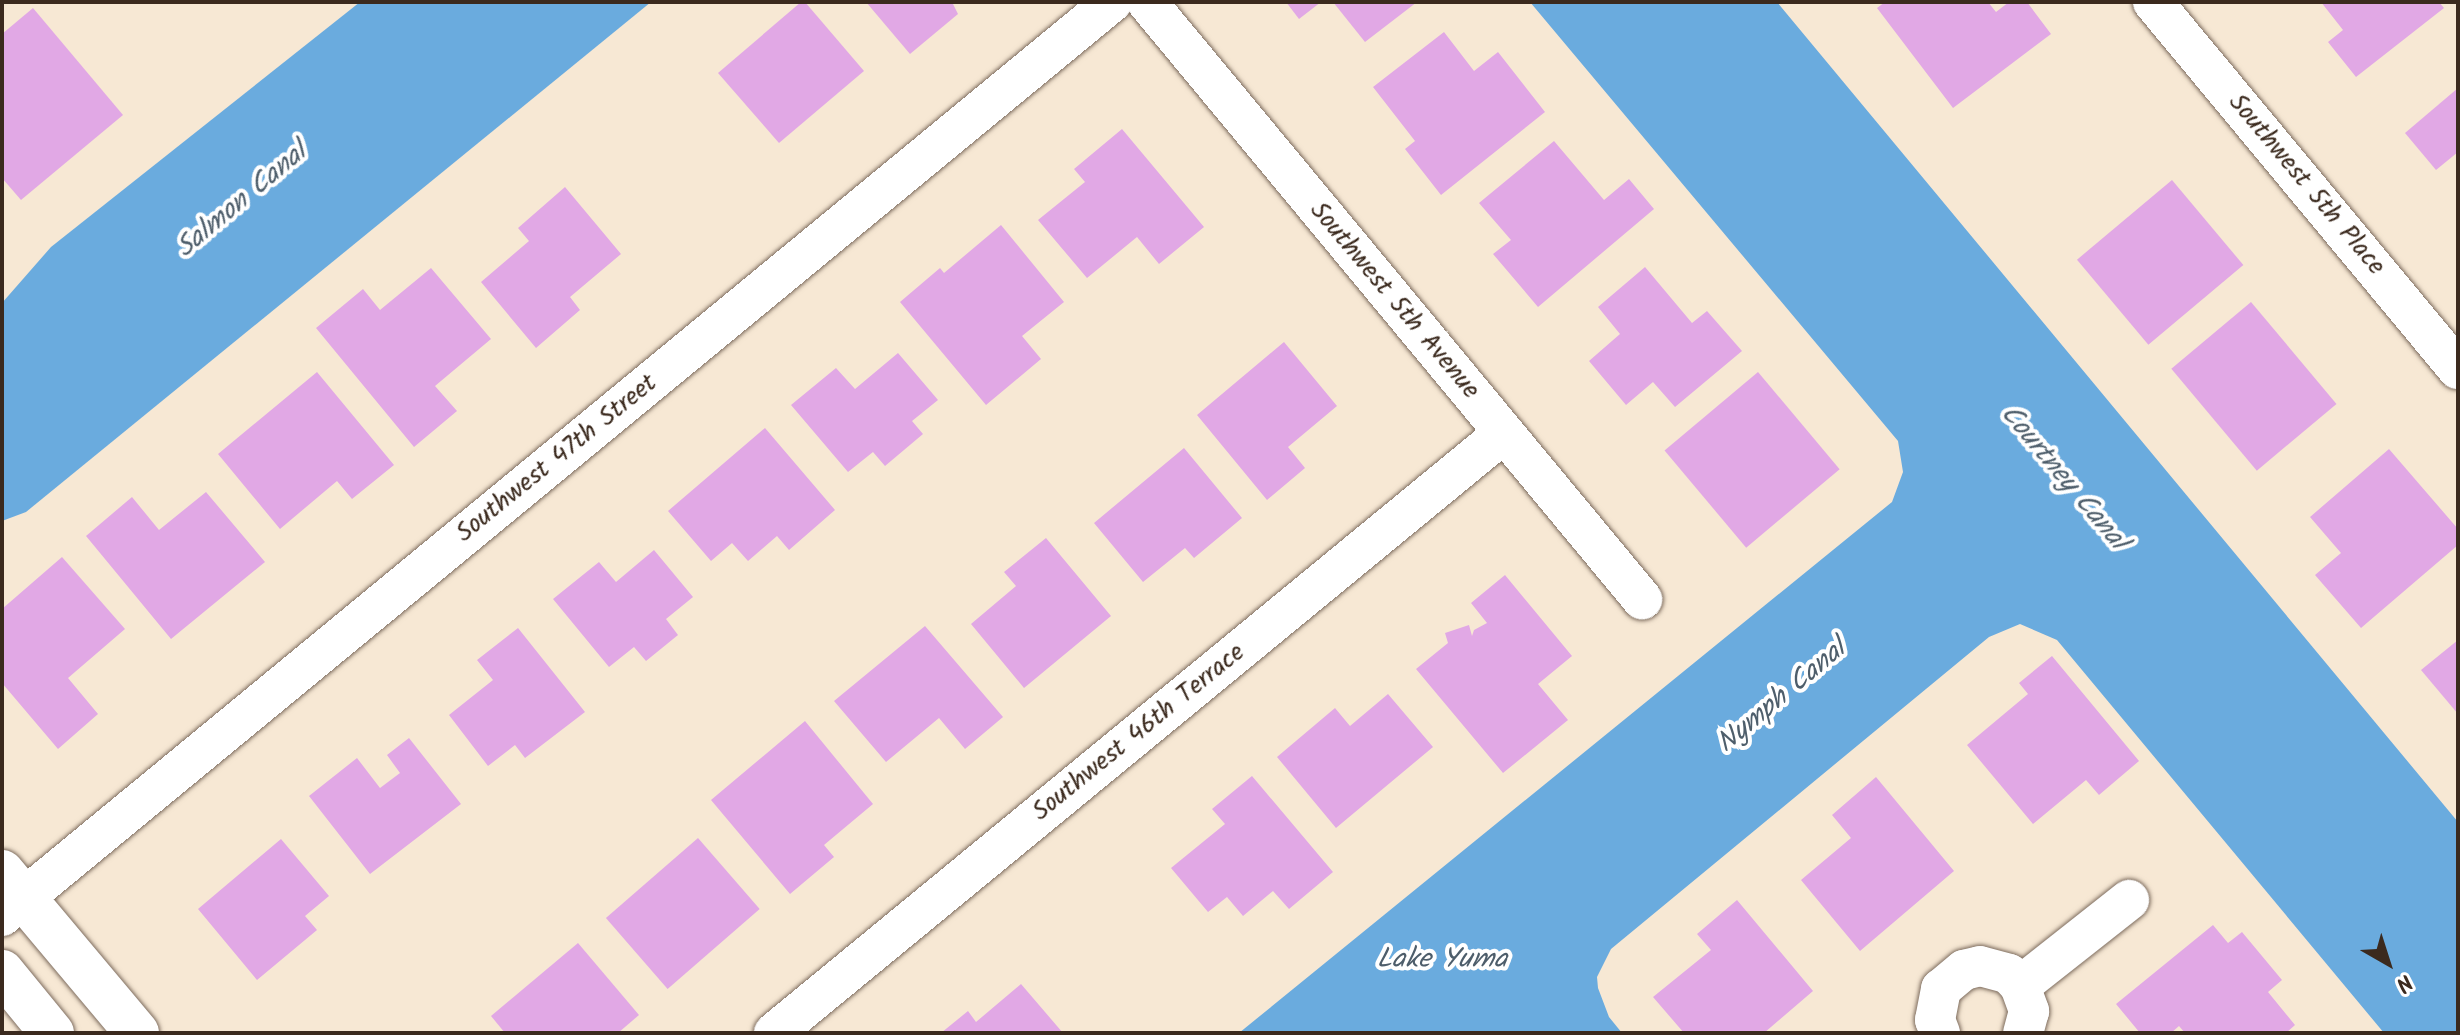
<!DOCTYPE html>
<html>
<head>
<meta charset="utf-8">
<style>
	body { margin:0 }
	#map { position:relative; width:2460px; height:1035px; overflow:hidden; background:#f7e8d4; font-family:Kalam,sans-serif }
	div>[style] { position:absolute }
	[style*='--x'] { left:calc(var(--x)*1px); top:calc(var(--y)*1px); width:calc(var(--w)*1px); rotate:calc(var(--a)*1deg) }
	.water>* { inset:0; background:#6aabde }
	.building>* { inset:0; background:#e1a8e5; transform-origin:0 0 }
	.roads { filter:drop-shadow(0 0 2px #7d6c5e) drop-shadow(0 0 2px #7d6c5e) }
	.minor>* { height:40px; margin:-20px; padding:0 20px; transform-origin:20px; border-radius:20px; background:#fff }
	.tertiary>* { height:44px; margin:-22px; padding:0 22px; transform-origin:22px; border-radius:22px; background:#fff }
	span { translate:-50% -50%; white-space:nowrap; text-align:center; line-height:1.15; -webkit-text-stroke:8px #fff; paint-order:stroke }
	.street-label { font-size:26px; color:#3b2a1e }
	.water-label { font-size:28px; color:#4e5e6b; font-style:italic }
	.frame { position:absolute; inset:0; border:4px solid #3b2a1e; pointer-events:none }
	.north { position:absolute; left:2348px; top:923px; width:80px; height:80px; -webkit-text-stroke:6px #fff; paint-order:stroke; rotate:141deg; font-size:22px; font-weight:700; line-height:32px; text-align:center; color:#3b2a1e }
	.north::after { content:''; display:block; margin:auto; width:28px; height:36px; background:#3b2a1e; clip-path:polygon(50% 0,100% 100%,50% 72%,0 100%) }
</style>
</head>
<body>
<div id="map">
	<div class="water">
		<i style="clip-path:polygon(360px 2px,651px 2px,26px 512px,2px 521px,2px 303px,51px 247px)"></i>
		<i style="clip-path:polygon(1530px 2px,1777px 2px,2458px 822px,2458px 1033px,2384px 1033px,2057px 640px,2020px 624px,1989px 637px,1611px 949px,1597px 977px,1598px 988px,1609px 1017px,1622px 1033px,1239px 1033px,1892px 502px,1903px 472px,1898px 441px)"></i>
	</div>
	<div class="building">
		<i style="clip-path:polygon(801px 2px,805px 2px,864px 71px,779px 143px,718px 73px)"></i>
		<i style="clip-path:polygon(866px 2px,952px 2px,958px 14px,910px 54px)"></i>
		<i style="clip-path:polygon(1286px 2px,1321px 2px,1299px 19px)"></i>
		<i style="clip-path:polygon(1333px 2px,1417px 2px,1365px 42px)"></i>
		<i style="clip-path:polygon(1885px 2px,1988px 2px,1996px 12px,2009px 2px,2027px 2px,2051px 34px,1953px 108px,1877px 8px)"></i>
		<i style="clip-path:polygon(2321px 2px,2439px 2px,2444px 8px,2356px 77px,2328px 42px,2343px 30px)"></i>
		<i style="clip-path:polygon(33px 8px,123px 115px,21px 200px,2px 178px,2px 34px)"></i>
		<i style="clip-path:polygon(1444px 32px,1474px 71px,1498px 52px,1545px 112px,1441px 195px,1405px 149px,1415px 141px,1373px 87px)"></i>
		<i style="clip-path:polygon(2458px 88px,2458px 152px,2436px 170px,2405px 133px)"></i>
		<i style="clip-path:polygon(1122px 129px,1204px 227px,1159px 264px,1137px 237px,1087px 278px,1038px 220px,1085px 182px,1074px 169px)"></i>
		<i style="clip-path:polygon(1554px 141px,1604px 200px,1629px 179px,1654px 209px,1538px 307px,1493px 254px,1511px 240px,1479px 203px)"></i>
		<i style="left:2172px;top:180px;width:111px;height:124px;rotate:50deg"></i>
		<i style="clip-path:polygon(565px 187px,621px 254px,570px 297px,580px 310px,536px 348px,481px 282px,529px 241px,518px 228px)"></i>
		<i style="clip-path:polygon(1001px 225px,1064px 302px,1022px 336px,1041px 359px,986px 405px,900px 302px,940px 268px,944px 273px)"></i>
		<i style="clip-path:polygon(1645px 267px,1692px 323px,1707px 311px,1742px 351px,1675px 407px,1653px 382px,1626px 405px,1589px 361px,1620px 334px,1598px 307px)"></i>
		<i style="clip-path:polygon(431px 268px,491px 339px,435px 386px,457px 411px,414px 447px,316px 328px,363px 289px,380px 310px)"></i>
		<i style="left:2251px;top:302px;width:133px;height:104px;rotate:50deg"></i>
		<i style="clip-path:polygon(1284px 342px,1337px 406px,1288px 447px,1305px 468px,1267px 500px,1197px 415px)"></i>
		<i style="clip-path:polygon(898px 353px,938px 400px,912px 421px,923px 434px,885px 466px,873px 452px,848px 472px,791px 405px,836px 368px,855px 389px)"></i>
		<i style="clip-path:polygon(317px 372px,394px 465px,352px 499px,337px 481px,280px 529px,218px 454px)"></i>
		<i style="left:1758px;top:372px;width:127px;height:122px;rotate:50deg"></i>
		<i style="clip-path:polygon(765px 428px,835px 510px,789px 550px,777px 536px,748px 561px,732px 543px,711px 561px,668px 511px)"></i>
		<i style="clip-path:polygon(1184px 448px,1242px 518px,1194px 558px,1185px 548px,1143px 582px,1094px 523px)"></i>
		<i style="clip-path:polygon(2389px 449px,2458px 529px,2458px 545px,2361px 628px,2315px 575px,2341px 553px,2310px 517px)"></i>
		<i style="clip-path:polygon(206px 492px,265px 562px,171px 639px,86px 536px,132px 497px,159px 530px)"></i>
		<i style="clip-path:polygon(1046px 538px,1111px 616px,1024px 688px,971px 624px,1016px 586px,1004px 572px)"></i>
		<i style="clip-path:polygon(654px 550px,693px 597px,666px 619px,678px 635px,646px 661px,634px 647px,609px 667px,553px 599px,599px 562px,616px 582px)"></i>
		<i style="clip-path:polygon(62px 557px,125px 629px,68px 678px,98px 714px,58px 749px,2px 683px,2px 609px)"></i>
		<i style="clip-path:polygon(1505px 575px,1572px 656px,1538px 684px,1568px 720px,1503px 773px,1416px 669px,1448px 643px,1445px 633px,1469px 625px,1472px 636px,1474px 630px,1487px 623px,1471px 603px)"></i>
		<i style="clip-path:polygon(925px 626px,1003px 717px,965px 749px,939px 718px,886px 762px,834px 701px)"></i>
		<i style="clip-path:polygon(518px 628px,585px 712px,525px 758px,515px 745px,488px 766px,449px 715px,493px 680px,477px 660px)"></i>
		<i style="clip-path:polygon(2458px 640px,2458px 714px,2421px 670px)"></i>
		<i style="clip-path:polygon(2052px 656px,2139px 761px,2099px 795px,2086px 780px,2033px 824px,1967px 745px,2028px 694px,2019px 683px)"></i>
		<i style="clip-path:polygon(1388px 694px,1433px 747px,1336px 828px,1277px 757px,1335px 708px,1350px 726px)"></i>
		<i style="clip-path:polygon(805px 721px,873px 804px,824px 845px,834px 857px,790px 894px,711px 800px)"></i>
		<i style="clip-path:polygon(409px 738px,461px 804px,370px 874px,309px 796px,357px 758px,380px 788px,400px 773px,387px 755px)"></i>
		<i style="clip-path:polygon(1252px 776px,1333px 872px,1289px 909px,1273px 891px,1243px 916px,1227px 897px,1208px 912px,1171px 868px,1225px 824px,1212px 809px)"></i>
		<i style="clip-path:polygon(1876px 777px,1954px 871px,1860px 951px,1801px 880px,1851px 838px,1832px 815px)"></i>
		<i style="left:698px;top:838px;width:94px;height:122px;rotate:49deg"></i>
		<i style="clip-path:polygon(281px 839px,329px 896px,305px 916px,317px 930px,257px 980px,198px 909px)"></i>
		<i style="clip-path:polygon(1737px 900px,1813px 991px,1764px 1033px,1684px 1033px,1653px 997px,1711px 950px,1697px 934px)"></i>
		<i style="clip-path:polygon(2213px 925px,2228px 943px,2242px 932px,2282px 980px,2268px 992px,2295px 1025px,2286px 1033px,2185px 1033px,2179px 1026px,2171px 1033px,2140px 1033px,2116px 1004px)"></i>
		<i style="clip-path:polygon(578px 943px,639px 1015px,618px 1033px,505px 1033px,491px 1016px)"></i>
		<i style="clip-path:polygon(1021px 984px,1063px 1033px,941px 1033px,968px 1011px,976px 1022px)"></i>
	</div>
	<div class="roads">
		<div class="minor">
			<i style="--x:1147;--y:2;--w:776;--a:50.34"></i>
			<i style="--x:2153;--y:2;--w:477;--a:50.3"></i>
			<i style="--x:2;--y:916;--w:1438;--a:-39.47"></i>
			<i style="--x:2020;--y:986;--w:139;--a:-38.3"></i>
			<i style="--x:774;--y:1033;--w:945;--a:-39.42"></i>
			<i style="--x:1940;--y:1033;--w:14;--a:-111"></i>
			<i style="--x:1935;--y:1020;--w:32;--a:-79"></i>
			<i style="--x:1941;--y:989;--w:30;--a:-40"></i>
			<i style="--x:1964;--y:970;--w:16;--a:-14"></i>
			<i style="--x:1980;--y:966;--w:30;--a:15"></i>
			<i style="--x:2009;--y:974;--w:16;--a:47"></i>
			<i style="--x:2020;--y:986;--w:27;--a:70"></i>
			<i style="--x:2029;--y:1011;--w:23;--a:105"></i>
		</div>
		<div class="tertiary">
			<i style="--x:2;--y:872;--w:210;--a:50"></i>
			<i style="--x:2;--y:972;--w:79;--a:50.7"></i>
		</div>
	</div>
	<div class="street-label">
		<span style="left:2306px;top:185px;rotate:50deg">Southwest 5th Place</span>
		<span style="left:1394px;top:301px;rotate:50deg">Southwest 5th Avenue</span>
		<span style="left:557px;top:459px;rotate:-39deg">Southwest 47th Street</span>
		<span style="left:1139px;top:733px;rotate:-39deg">Southwest 46th Terrace</span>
	</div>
	<div class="water-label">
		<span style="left:242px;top:201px;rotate:-40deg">Salmon Canal</span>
		<span style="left:2063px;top:478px;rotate:50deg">Courtney Canal</span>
		<span style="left:1782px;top:697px;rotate:-40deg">Nymph Canal</span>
		<span style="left:1442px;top:960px">Lake Yuma</span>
	</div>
	<div class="frame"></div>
	<div class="north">N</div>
</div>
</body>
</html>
